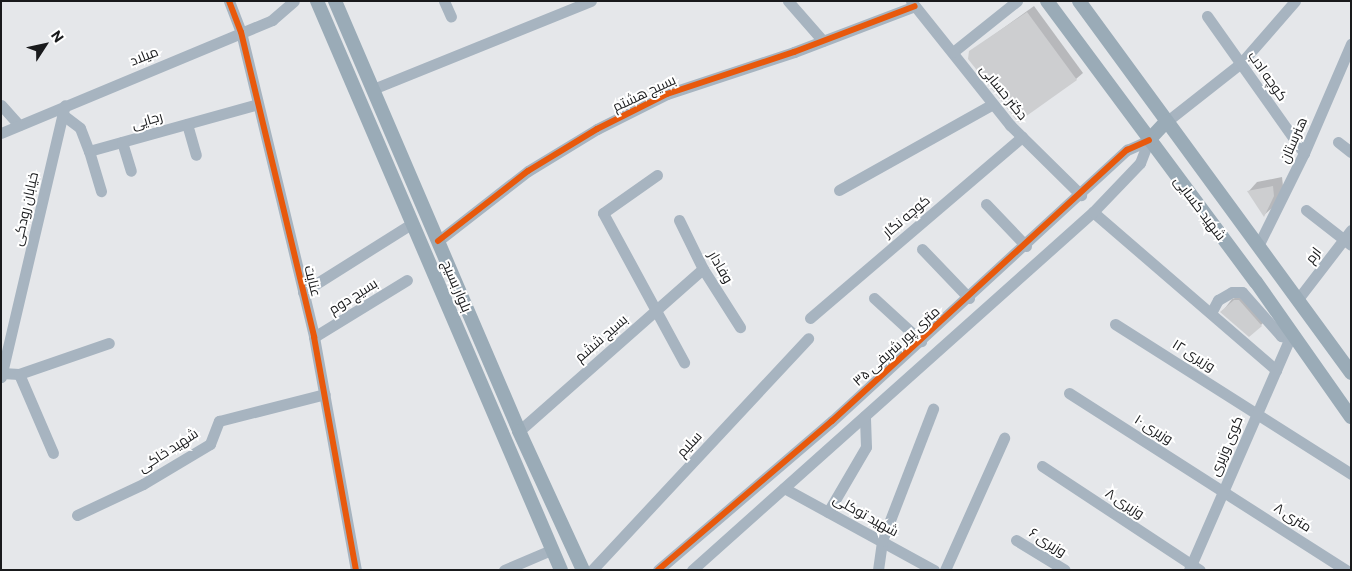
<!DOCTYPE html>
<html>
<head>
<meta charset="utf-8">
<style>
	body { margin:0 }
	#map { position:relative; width:1352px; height:571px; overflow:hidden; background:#e5e7ea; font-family:Commissioner,Cairo,sans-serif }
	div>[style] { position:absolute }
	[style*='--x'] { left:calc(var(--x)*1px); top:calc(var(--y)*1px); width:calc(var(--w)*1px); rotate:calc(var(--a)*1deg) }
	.shadow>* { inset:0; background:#0003 }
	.building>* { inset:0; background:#cdced0 }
	.minor>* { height:11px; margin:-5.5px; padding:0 5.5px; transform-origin:5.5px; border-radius:5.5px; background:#a7b4c0 }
	.major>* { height:14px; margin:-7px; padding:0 7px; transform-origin:7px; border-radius:7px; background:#9aabb7 }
	.cycleway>* { height:6px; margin:-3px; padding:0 3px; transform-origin:3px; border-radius:3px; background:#e8590c }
	span { translate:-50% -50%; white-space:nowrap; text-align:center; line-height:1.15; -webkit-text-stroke:4px #fff; paint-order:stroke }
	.street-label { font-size:14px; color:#191a1c }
	.frame { position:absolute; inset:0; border:2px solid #191a1c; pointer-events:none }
	.north { position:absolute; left:20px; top:20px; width:50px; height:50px; -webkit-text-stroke:4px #fff; paint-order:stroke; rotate:55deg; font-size:14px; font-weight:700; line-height:20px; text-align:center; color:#191a1c }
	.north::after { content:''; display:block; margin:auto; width:18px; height:22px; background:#191a1c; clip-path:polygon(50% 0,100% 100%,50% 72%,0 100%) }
</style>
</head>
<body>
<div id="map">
	<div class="shadow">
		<i style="clip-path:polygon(1034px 6px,1083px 73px,1076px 79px,970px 52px)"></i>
		<i style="clip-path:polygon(1282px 177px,1283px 186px,1273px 207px,1264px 215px,1249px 191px,1257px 182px)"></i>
		<i style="clip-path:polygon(1246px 294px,1267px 319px,1261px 325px,1222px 312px,1232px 299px)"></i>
	</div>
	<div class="building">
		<i style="clip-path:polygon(1027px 12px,1077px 80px,1018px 122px,968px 59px,969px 51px)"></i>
		<i style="clip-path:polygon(1273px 186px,1274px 196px,1264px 217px,1247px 191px)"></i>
		<i style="clip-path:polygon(1234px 300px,1239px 300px,1262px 326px,1249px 337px,1220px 312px)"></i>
	</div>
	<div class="minor">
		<i style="--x:229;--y:1;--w:33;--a:69"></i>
		<i style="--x:241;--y:32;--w:314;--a:76.5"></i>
		<i style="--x:314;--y:337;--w:237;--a:79.8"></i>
		<i style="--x:444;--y:1;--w:17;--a:66"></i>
		<i style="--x:788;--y:1;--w:53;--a:48.8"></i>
		<i style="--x:911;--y:1;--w:159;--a:51.4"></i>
		<i style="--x:1010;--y:125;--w:100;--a:44.6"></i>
		<i style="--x:1207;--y:16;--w:168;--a:54.7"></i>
		<i style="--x:953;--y:52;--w:82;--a:-38.6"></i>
		<i style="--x:373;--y:89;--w:235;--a:-22"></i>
		<i style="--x:1;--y:105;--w:27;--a:48"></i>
		<i style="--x:63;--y:115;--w:21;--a:37"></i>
		<i style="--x:80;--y:128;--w:25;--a:69"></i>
		<i style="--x:89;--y:151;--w:175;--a:-15.5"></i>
		<i style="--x:1166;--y:122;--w:95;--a:-38.2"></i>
		<i style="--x:1241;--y:63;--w:82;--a:-48.9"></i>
		<i style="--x:187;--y:124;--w:32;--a:74"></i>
		<i style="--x:1;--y:133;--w:294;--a:-22.6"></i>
		<i style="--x:272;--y:20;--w:29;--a:-41"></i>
		<i style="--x:122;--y:142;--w:30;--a:73"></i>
		<i style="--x:1338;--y:142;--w:16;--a:38"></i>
		<i style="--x:89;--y:151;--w:42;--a:73.3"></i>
		<i style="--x:657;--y:175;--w:66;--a:144.9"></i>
		<i style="--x:603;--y:213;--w:170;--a:61.5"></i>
		<i style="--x:839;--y:190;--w:176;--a:-29.2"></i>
		<i style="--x:986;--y:204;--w:58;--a:46.4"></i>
		<i style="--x:1306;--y:210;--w:57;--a:37.9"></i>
		<i style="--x:1093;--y:212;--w:242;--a:40.8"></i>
		<i style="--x:679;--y:220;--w:55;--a:63.9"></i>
		<i style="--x:703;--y:269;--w:69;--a:57.5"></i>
		<i style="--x:438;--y:241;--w:114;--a:-37.9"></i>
		<i style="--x:528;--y:171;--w:81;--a:-31.3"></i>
		<i style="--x:597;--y:129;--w:78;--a:-26.6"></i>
		<i style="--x:667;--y:94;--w:134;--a:-18.3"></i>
		<i style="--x:794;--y:52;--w:129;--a:-20.8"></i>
		<i style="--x:1258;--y:246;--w:104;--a:-63.7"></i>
		<i style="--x:1304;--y:153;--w:119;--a:-66.7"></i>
		<i style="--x:922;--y:249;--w:68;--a:46.2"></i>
		<i style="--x:303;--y:292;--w:128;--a:-32.2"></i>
		<i style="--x:874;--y:298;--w:64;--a:42.5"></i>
		<i style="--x:1298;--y:299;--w:87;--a:-52.5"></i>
		<i style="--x:1211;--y:313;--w:15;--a:-62"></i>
		<i style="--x:1218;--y:300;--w:16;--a:-30"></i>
		<i style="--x:1232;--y:292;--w:10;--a:0"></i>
		<i style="--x:1242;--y:292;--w:59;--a:48.4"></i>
		<i style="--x:1281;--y:336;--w:14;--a:12"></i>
		<i style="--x:810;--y:318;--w:279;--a:-40.5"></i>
		<i style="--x:1115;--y:324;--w:280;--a:32.4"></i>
		<i style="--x:314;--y:337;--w:109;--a:-31.5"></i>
		<i style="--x:2;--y:373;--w:17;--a:3"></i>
		<i style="--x:19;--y:374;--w:95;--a:-19"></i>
		<i style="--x:19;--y:374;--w:86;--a:66.7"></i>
		<i style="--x:1;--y:377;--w:279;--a:-76.8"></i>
		<i style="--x:1069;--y:393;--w:329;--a:32.6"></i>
		<i style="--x:519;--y:431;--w:245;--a:-41.4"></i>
		<i style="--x:1042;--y:466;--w:189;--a:33.4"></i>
		<i style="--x:784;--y:488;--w:171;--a:28.7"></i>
		<i style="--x:828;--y:512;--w:75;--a:-59.7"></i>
		<i style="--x:866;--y:447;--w:31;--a:-92"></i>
		<i style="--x:77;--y:515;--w:73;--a:-25.2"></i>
		<i style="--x:143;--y:484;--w:78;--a:-30.8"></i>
		<i style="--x:210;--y:444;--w:25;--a:-69"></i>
		<i style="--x:219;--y:421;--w:109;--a:-14.3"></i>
		<i style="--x:1016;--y:540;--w:57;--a:31.5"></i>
		<i style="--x:504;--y:570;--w:51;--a:-23.1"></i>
		<i style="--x:592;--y:570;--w:317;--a:-47"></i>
		<i style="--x:658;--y:570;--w:229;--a:-40.6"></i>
		<i style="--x:832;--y:421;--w:401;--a:-42.6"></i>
		<i style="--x:1127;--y:150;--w:24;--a:-24"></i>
		<i style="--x:692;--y:570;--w:538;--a:-41.76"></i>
		<i style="--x:1093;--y:212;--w:68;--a:-46.2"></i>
		<i style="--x:1140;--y:163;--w:25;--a:-69"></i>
		<i style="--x:878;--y:570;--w:29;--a:-82"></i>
		<i style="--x:882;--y:541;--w:142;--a:-68.9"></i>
		<i style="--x:945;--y:570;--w:145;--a:-65.9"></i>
		<i style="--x:1189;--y:570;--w:256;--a:-66.5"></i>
	</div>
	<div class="major">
		<i style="--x:317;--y:1;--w:619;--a:66.79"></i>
		<i style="--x:335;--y:1;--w:468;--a:66.8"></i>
		<i style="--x:519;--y:431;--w:153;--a:65.3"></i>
		<i style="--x:1047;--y:1;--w:350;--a:53.4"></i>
		<i style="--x:1256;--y:282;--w:165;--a:54.9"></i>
		<i style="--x:1079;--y:1;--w:461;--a:53.8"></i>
		<i style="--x:1149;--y:140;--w:25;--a:-47"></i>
	</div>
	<div class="cycleway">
		<i style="--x:229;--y:1;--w:33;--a:69"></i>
		<i style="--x:241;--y:32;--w:314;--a:76.5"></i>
		<i style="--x:314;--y:337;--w:237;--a:79.8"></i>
		<i style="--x:438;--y:241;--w:114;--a:-37.9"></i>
		<i style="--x:528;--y:171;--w:81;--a:-31.3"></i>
		<i style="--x:597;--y:129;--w:78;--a:-26.6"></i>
		<i style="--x:667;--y:94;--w:134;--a:-18.3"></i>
		<i style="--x:794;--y:52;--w:129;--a:-20.8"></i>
		<i style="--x:658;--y:570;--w:229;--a:-40.6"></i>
		<i style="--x:832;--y:421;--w:401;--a:-42.6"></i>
		<i style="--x:1127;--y:150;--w:24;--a:-24"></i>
	</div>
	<div class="street-label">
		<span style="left:144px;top:56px;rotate:-22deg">میلاد</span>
		<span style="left:1268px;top:76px;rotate:55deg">کوچه ادب</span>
		<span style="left:1004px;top:92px;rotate:51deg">دکتر حسابی</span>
		<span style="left:644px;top:93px;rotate:-25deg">بسیج هشتم</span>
		<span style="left:147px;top:120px;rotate:-16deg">رجایی</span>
		<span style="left:1293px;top:140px;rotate:-66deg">هنرستان</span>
		<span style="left:1200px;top:208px;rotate:53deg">شهید کسایی</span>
		<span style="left:25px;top:209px;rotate:-77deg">خیابان رودکی</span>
		<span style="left:906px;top:216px;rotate:-40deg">کوچه نگار</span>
		<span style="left:1313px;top:255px;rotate:-52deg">ارم</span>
		<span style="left:721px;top:267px;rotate:60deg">وفادار</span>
		<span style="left:313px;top:281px;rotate:76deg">عنایت</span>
		<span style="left:457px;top:286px;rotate:67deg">بلوار بسیج</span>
		<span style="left:353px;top:296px;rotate:-32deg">بسيج دوم</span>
		<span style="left:601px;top:338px;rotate:-41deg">بسیج ششم</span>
		<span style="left:896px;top:346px;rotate:-42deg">۳۵ متری پور شریفی</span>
		<span style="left:1194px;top:355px;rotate:32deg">وزيری ۱۲</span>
		<span style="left:1154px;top:429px;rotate:32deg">وزیری ۱۰</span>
		<span style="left:689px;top:444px;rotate:-47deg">سلیم</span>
		<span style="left:1226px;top:446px;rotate:-67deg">کوی وزیری</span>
		<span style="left:168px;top:450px;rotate:-33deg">شهید خاکی</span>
		<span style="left:1125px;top:503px;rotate:33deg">وزیری ۸</span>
		<span style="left:866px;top:515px;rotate:29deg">شهید توکلی</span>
		<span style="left:1293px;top:517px;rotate:33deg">متری ۸</span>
		<span style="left:1048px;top:542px;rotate:32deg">وزیری ۶</span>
	</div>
	<div class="frame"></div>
	<div class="north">N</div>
</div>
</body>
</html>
